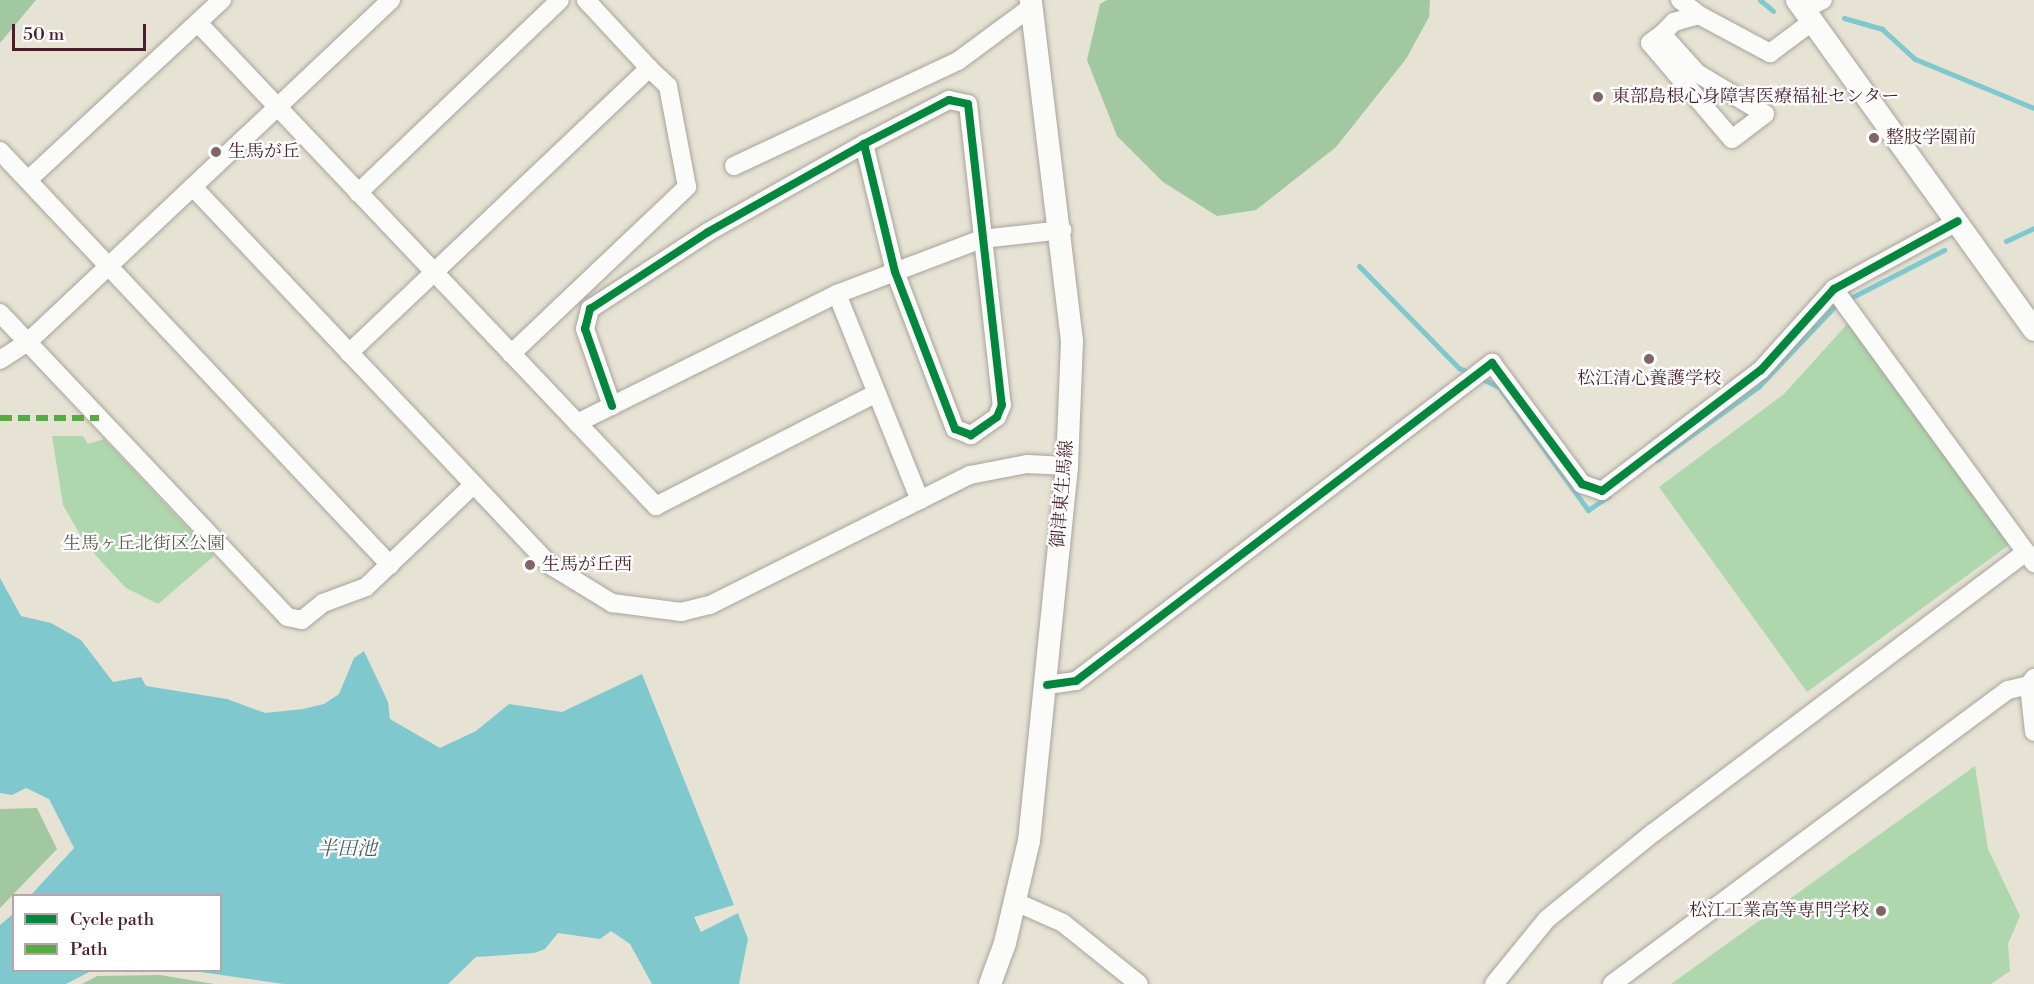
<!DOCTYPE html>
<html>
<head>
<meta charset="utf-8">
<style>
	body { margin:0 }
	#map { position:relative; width:2034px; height:984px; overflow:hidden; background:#e6e3d4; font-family:"Libre Bodoni","Noto Serif JP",serif }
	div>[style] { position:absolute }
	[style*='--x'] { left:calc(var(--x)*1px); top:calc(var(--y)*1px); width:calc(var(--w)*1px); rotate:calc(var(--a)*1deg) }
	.green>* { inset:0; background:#aed7ad }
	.forest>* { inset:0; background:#a1c8a1 }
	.water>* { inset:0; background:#7ec8ce }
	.stream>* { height:5px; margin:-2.5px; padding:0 2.5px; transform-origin:2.5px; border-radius:2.5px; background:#7ec8ce }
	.roads { filter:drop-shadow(0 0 2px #aaa39b) drop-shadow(0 0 2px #aaa39b) }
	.minor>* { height:18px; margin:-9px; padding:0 9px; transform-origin:9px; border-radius:9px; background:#fbfbf9 }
	.major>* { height:22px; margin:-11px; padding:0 11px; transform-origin:11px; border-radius:11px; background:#fbfbf9 }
	.quiet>* { height:6px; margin-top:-3px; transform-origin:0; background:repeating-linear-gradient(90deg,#57aa44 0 12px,transparent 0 18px) }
	.cycleway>* { height:8px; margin:-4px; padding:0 4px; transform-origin:4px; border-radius:4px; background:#00873e }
	.dots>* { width:16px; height:16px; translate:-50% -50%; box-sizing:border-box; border:3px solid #fff; border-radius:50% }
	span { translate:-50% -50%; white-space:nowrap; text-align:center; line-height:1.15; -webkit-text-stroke:4.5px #fff; paint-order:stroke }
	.poi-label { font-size:18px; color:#4a1f2b }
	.left { translate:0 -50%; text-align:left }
	.right { translate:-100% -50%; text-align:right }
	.street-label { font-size:18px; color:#4a1f2b }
	.park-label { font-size:18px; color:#5d5c4d }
	.water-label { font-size:20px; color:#4d5e6b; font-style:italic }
	.legend { position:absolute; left:12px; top:894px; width:210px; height:78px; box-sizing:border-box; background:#fff; border:2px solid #b7a5aa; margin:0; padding:8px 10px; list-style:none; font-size:18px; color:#4a1f2b }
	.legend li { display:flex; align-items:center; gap:12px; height:30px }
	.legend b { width:30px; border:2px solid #b7a5aa }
	.scale { position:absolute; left:12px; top:24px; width:134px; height:27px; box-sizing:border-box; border:3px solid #4a1f2b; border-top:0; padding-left:8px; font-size:18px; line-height:21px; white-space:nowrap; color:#4a1f2b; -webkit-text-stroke:4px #fff; paint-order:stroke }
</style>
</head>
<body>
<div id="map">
	<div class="green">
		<i style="clip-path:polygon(1850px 321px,2009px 545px,1807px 692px,1659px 487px,1784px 394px)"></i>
		<i style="clip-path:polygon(52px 436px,83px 436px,88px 444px,104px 439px,214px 556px,158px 604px,126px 588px,86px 545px,63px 505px)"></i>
		<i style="clip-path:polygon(1975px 766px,1988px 849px,2020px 916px,2008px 944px,2010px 971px,1991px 984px,1671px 984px)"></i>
	</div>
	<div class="forest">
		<i style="clip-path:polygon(0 0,36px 0,0 43px)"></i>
		<i style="clip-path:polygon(1107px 0,1430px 0,1429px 17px,1406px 59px,1336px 147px,1256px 210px,1217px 216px,1163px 182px,1117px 136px,1087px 60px,1100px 4px)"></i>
		<i style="clip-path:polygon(37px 808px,57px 849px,0 908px,0 809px)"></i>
		<i style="clip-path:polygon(160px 975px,214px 984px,82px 984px,97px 976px)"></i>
	</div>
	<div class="water">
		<i style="clip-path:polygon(0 578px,21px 616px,51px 623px,81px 640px,113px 682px,141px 677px,146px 686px,227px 699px,265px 713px,303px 709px,324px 704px,339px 694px,354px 658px,364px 651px,388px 702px,390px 719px,440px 748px,476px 731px,509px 704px,562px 712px,642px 674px,734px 905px,694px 917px,701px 932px,738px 913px,748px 939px,739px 984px,652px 984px,630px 944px,611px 931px,600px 939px,558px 933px,545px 949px,534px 953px,476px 957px,448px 984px,284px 984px,194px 971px,220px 970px,220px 896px,31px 895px,74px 848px,49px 799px,26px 788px,12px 795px,0 793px)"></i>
		<i style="clip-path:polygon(13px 914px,14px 970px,91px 971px,66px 984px,0 984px,0 925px)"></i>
	</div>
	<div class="stream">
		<i style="--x:1760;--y:0;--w:17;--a:40"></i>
		<i style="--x:1844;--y:18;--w:40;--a:16"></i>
		<i style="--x:1882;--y:29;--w:45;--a:42.3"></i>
		<i style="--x:1915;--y:59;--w:129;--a:22.4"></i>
		<i style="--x:2006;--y:241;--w:31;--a:-25"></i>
		<i style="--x:1359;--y:266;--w:143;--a:45.6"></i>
		<i style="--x:1459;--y:368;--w:14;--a:25"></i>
		<i style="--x:1480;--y:378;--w:21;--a:25"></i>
		<i style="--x:1499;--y:387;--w:152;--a:54.1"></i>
		<i style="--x:1588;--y:510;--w:25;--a:-34"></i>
		<i style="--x:1657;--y:460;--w:125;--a:-35.9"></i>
		<i style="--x:1758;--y:387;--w:112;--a:-46.5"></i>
		<i style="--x:1835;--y:306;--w:123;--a:-27.2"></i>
	</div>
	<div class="roads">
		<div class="minor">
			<i style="--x:1680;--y:0;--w:24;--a:38"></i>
			<i style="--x:1805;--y:9;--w:20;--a:-27"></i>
			<i style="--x:198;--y:23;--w:666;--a:46.52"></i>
			<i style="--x:656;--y:506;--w:246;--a:-27.1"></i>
			<i style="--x:1662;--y:34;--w:15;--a:143"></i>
			<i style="--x:1650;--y:43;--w:126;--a:49.5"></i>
			<i style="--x:1732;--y:139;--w:41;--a:-37.1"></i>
			<i style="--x:1765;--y:114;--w:79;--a:-148.9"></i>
			<i style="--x:1697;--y:73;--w:52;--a:-131.9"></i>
			<i style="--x:1662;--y:34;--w:17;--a:-45"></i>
			<i style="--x:1674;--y:22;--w:26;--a:-16"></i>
			<i style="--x:1699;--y:15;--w:81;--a:28.2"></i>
			<i style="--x:1770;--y:53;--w:54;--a:-36.7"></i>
			<i style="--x:0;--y:151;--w:569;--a:46.71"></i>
			<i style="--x:734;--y:166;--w:247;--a:-25.1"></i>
			<i style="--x:958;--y:61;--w:91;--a:-36.5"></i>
			<i style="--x:28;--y:180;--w:265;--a:-42.9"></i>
			<i style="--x:193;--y:187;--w:520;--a:46.64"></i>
			<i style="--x:550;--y:565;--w:73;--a:31.5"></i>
			<i style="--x:612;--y:603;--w:70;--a:7.4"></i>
			<i style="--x:681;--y:612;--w:30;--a:-14"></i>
			<i style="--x:710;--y:605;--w:291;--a:-26.6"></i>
			<i style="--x:970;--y:475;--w:58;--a:-10.9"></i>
			<i style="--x:1027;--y:464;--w:40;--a:2.9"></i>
			<i style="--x:358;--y:193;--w:279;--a:-43.7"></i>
			<i style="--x:1834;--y:289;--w:326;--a:53.9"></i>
			<i style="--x:837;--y:294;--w:222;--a:68.1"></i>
			<i style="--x:0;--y:313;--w:418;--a:46.6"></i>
			<i style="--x:287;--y:617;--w:15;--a:11"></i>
			<i style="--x:302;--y:620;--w:27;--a:-39"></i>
			<i style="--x:323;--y:603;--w:46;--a:-20.4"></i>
			<i style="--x:366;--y:587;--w:148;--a:-43.6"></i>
			<i style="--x:349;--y:353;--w:414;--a:-43.5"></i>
			<i style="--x:649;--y:68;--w:93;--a:-132.8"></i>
			<i style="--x:511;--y:354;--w:243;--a:-43.5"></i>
			<i style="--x:687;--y:187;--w:103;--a:-100.7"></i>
			<i style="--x:668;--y:86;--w:26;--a:-137"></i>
			<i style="--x:0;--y:360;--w:33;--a:-33"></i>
			<i style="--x:28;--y:342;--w:499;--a:-43.3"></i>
			<i style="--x:612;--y:406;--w:82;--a:-109.3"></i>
			<i style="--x:585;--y:329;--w:21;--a:-76"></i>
			<i style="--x:590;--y:309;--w:141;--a:-33.1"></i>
			<i style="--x:708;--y:232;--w:179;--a:-29.4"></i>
			<i style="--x:864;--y:144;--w:96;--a:-27.4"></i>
			<i style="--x:949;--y:100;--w:19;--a:12"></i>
			<i style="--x:968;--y:104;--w:303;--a:83.6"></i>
			<i style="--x:1002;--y:405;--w:13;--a:113"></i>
			<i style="--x:997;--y:417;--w:32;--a:145"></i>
			<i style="--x:971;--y:435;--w:17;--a:-159"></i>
			<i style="--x:955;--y:429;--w:168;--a:-110.9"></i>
			<i style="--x:895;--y:272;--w:132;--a:-103.6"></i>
			<i style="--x:577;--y:423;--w:290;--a:-26.4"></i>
			<i style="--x:837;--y:294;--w:155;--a:-20.8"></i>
			<i style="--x:982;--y:239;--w:81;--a:-6.4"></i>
			<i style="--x:2034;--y:678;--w:9;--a:126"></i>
			<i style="--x:2029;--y:685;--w:47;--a:83.9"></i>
			<i style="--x:1047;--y:685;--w:29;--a:-8"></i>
			<i style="--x:1076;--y:681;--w:524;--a:-37.4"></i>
			<i style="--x:1492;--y:363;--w:151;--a:53.4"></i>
			<i style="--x:1582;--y:484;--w:21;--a:19"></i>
			<i style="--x:1602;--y:491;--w:200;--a:-37.3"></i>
			<i style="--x:1761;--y:370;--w:109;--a:-48"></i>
			<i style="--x:1834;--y:289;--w:141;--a:-28.7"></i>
			<i style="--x:1016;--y:902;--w:51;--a:24.1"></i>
			<i style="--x:1063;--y:923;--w:97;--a:38.8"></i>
			<i style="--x:1494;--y:984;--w:84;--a:-50.8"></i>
			<i style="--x:1547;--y:919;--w:136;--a:-39.1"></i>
			<i style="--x:1653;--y:833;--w:467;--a:-37"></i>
			<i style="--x:2026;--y:552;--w:14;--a:54"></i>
			<i style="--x:1612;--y:984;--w:493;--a:-36.6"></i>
			<i style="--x:2008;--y:690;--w:22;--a:-13"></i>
		</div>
		<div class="major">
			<i style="--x:1797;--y:0;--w:406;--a:54.3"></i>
			<i style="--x:990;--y:984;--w:44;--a:-69.9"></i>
			<i style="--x:1005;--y:943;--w:105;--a:-76.8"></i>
			<i style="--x:1029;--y:841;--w:377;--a:-84.2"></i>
			<i style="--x:1067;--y:466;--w:125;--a:-87.7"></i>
			<i style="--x:1072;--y:341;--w:343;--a:-96.9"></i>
		</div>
	</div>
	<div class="quiet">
		<i style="--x:0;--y:418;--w:99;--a:0"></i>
	</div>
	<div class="cycleway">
		<i style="--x:612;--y:406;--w:82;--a:-109.3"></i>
		<i style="--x:585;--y:329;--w:21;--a:-76"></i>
		<i style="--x:590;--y:309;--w:141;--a:-33.1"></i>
		<i style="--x:708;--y:232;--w:179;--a:-29.4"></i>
		<i style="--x:864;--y:144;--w:96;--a:-27.4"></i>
		<i style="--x:949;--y:100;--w:19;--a:12"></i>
		<i style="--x:968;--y:104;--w:303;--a:83.6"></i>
		<i style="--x:1002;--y:405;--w:13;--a:113"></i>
		<i style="--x:997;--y:417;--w:32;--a:145"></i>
		<i style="--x:971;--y:435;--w:17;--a:-159"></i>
		<i style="--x:955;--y:429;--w:168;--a:-110.9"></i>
		<i style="--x:895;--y:272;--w:132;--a:-103.6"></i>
		<i style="--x:1047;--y:685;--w:29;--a:-8"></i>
		<i style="--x:1076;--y:681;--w:524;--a:-37.4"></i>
		<i style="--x:1492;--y:363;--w:151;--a:53.4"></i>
		<i style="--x:1582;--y:484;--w:21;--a:19"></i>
		<i style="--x:1602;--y:491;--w:200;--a:-37.3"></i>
		<i style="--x:1761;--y:370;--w:109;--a:-48"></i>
		<i style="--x:1834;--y:289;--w:141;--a:-28.7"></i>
	</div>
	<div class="dots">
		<i style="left:1598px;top:97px;background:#816466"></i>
		<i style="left:1874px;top:138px;background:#816466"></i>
		<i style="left:216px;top:152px;background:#816466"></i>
		<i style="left:1649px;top:359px;background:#816466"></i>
		<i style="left:530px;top:565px;background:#816466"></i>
		<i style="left:1881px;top:911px;background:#816466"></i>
	</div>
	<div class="poi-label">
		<span class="left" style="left:1612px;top:97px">東部島根心身障害医療福祉センター</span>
		<span class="left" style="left:1886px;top:138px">整肢学園前</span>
		<span class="left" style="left:228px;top:152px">生馬が丘</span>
		<span style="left:1649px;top:379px">松江清心養護学校</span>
		<span class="left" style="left:542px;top:565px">生馬が丘西</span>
		<span class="right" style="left:1869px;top:911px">松江工業高等専門学校</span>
	</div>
	<div class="street-label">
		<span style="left:1063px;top:494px;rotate:-85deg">御津東生馬線</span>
	</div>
	<div class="park-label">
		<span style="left:144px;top:544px">生馬ヶ丘北街区公園</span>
	</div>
	<div class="water-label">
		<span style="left:347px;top:849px">半田池</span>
	</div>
	<ul class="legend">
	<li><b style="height:8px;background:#00873e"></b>Cycle path</li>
	<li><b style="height:8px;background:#57aa44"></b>Path</li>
	</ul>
	<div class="scale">50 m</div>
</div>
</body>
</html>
